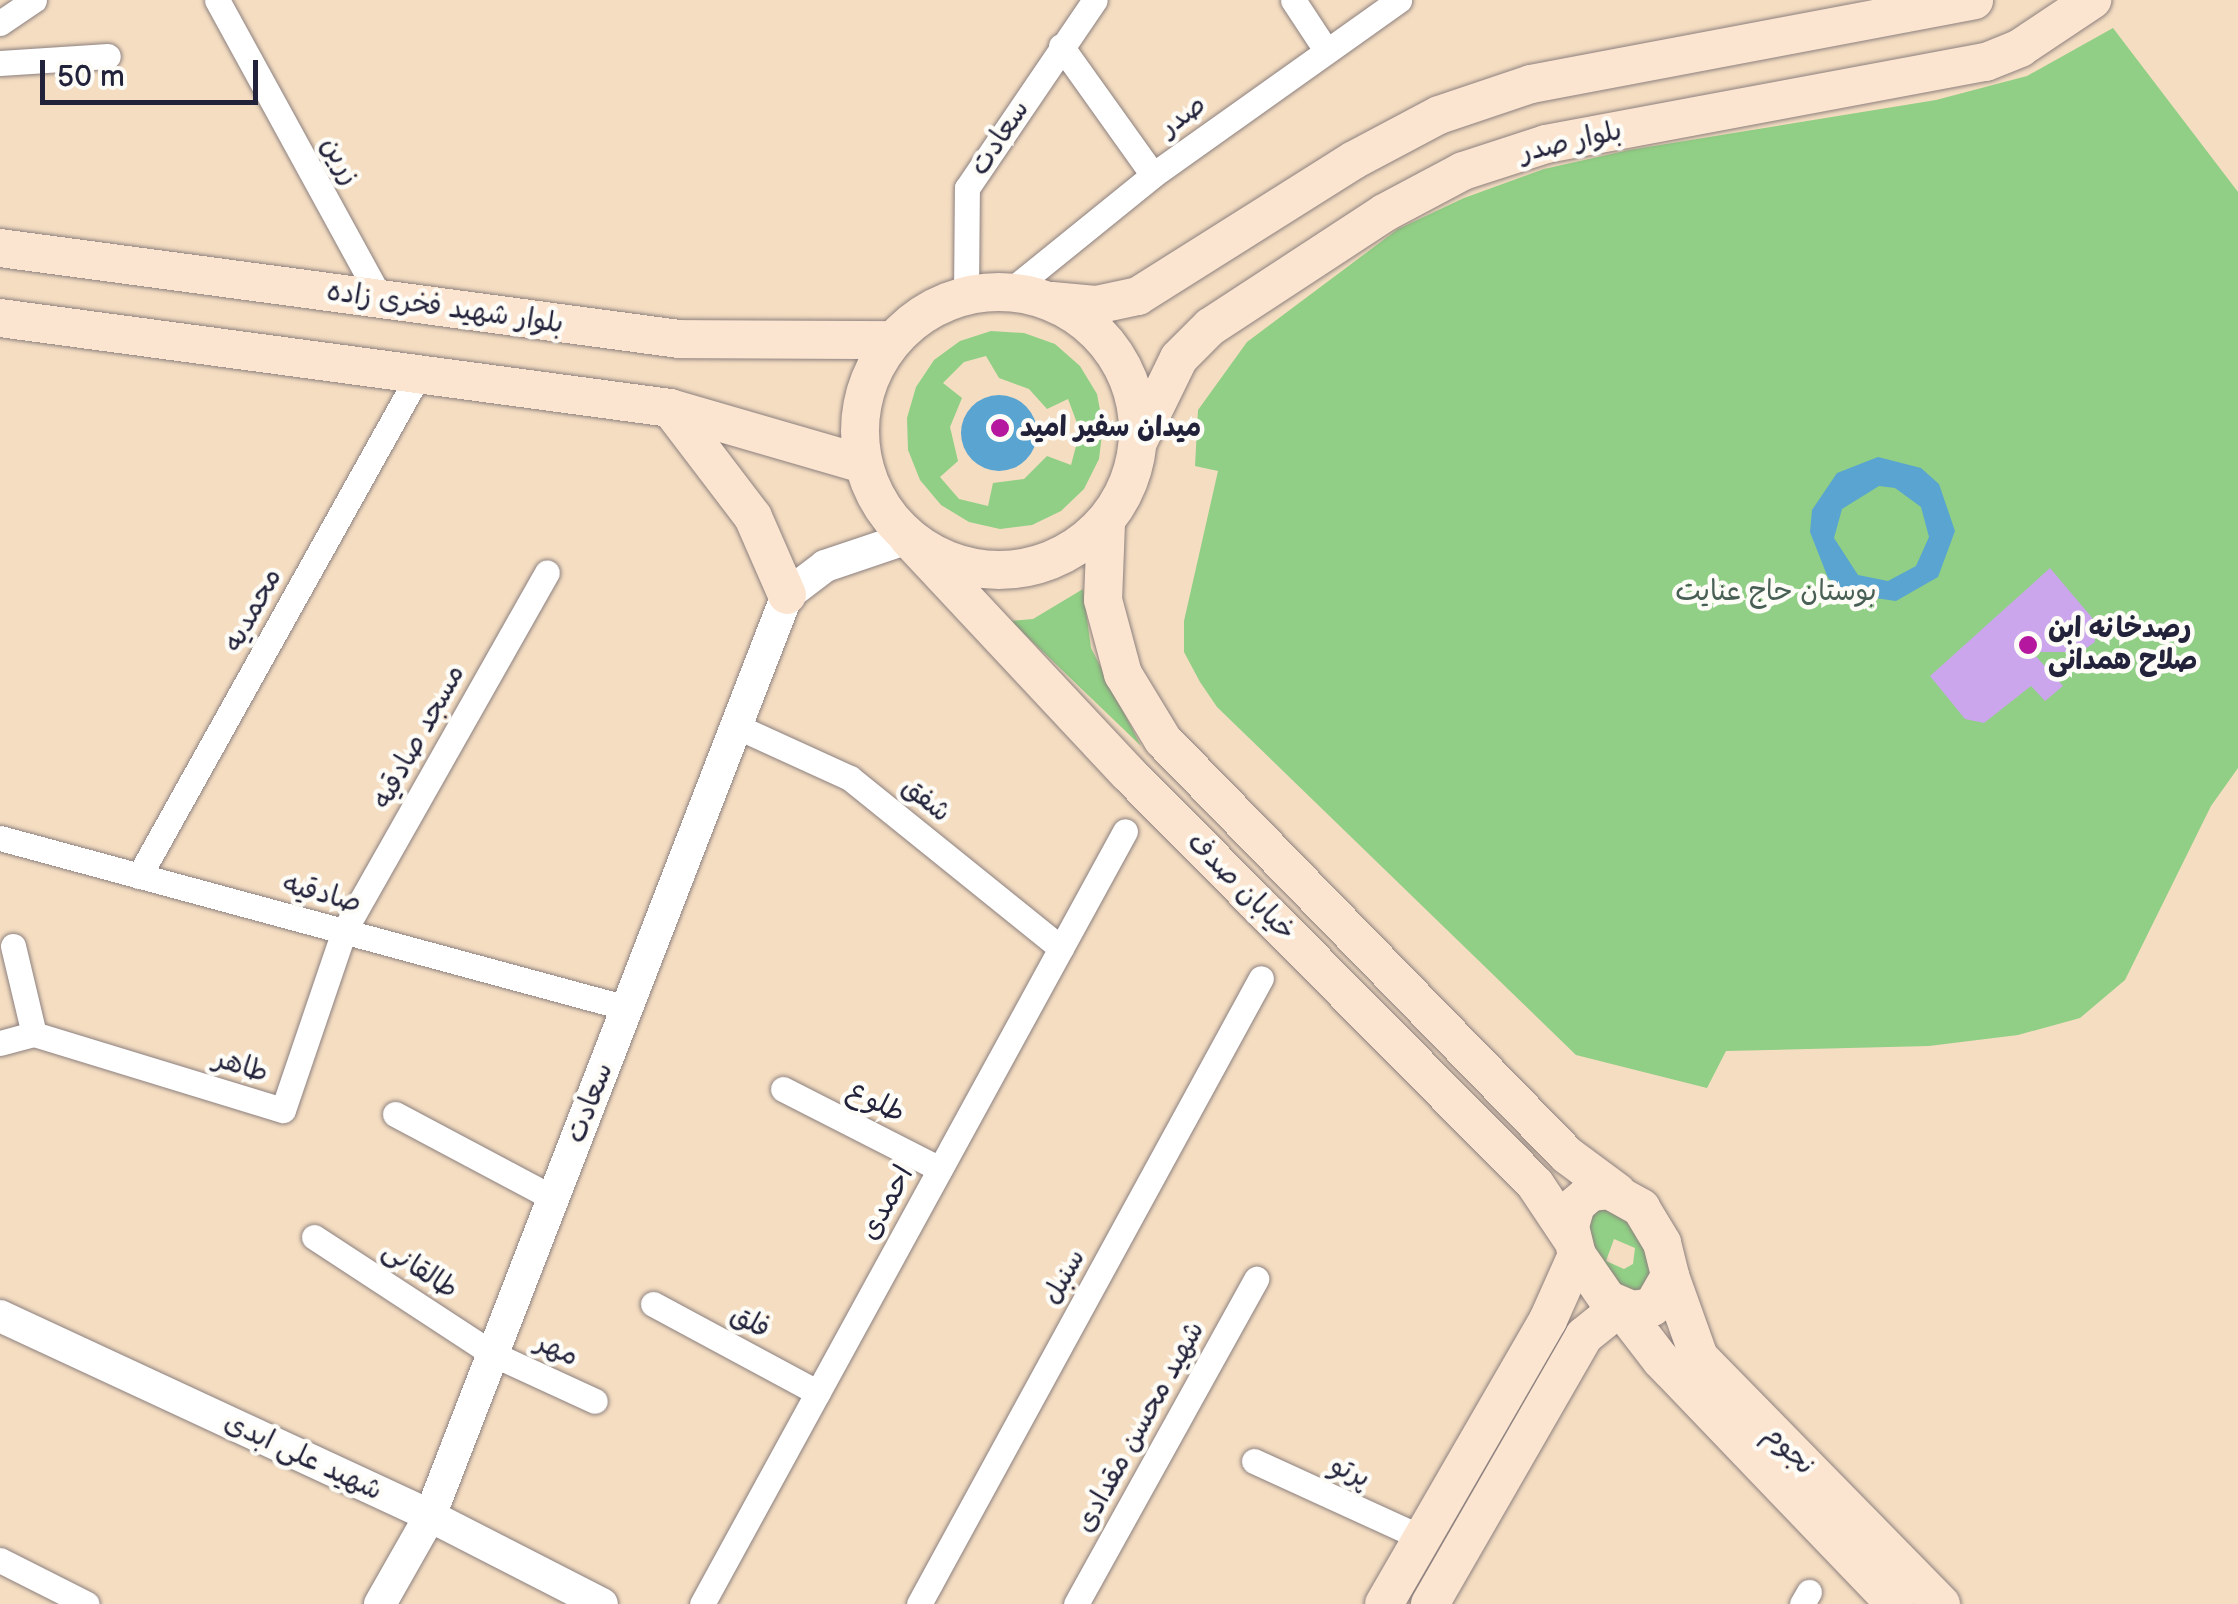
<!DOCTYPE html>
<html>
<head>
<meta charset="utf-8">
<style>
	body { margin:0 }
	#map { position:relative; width:2238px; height:1604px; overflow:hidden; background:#f5ddc2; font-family:"Balsamiq Sans","Playpen Sans Arabic",sans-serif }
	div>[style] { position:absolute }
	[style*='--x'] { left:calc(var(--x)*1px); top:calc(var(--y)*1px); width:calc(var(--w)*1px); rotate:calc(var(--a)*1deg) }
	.green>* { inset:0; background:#90cf85 }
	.water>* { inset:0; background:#59a4d1 }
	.round { border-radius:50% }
	.building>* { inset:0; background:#cba6ec }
	.roads { filter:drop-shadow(0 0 2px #8c807e) drop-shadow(0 0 2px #8c807e) }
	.minor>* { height:25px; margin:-12.5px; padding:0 12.5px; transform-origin:12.5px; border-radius:12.5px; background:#fff }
	.tertiary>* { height:32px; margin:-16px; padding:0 16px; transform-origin:16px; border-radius:16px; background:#fff }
	.secondary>* { height:38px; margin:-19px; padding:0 19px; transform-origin:19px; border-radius:19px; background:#fce5d0 }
	.secondary>.ring { margin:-19px; padding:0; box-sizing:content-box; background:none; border:38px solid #fce5d0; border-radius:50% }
	.dots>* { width:28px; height:28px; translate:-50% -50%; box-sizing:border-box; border:5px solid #fdfcf7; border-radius:50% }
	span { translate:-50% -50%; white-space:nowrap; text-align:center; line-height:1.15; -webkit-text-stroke:9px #fdfcf7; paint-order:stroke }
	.street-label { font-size:28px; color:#22223b }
	.poi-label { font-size:28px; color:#22223b; font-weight:700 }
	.left { translate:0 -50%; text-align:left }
	.park-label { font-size:28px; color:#485f55 }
	.scale { position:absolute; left:40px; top:60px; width:218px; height:45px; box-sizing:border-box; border:5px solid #22223b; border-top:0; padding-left:12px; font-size:30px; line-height:35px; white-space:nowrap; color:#22223b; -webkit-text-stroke:8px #fdfcf7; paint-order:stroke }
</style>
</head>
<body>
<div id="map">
	<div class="green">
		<i style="clip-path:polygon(2113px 28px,2238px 192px,2238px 768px,2211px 806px,2125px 980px,2080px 1018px,2018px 1035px,1929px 1046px,1726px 1051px,1707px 1088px,1576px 1055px,1217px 707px,1200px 682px,1184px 652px,1184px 621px,1218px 471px,1195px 466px,1198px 410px,1247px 342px,1398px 229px,1464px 198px,1544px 169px,1629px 150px,1936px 100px,2027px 76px)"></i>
		<i style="clip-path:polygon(evenodd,991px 331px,1024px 333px,1055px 344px,1080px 366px,1097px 394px,1103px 426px,1099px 459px,1084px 489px,1061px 511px,1032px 525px,1000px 529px,969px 522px,941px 505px,920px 480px,908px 450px,907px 418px,916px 387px,934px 360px,960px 341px,991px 331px,986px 356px,999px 378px,1029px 389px,1047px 409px,1068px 399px,1080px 431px,1071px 465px,1047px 456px,1024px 479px,993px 483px,988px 506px,959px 499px,940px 477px,958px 461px,950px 427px,962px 398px,943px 383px,964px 362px,986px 356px)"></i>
		<i style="clip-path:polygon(1083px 589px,1091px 648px,1141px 746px,1011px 621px,1033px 619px)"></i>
		<i style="clip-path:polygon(evenodd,1593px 1206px,1627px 1215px,1653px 1264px,1645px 1289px,1623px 1294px,1599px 1267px,1585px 1215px,1593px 1206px,1614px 1239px,1635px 1248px,1633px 1264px,1624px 1269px,1606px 1261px,1614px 1239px)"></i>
	</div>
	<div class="water">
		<i class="round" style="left:961px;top:395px;width:76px;height:76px"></i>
		<i style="clip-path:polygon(evenodd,1878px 457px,1921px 468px,1939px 484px,1955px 531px,1938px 577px,1896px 601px,1847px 594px,1828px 578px,1810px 532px,1812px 510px,1837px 473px,1878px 457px,1879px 486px,1895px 488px,1921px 507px,1929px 537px,1916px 566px,1888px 581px,1858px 575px,1834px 538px,1842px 509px,1879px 486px)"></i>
	</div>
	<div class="building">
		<i style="clip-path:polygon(2050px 568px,2094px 620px,2095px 642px,2081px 652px,2032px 652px,2063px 686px,2045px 701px,2031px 686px,1984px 723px,1965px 719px,1930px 676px)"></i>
	</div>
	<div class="roads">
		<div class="minor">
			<i style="--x:217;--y:0;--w:341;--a:61.3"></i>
			<i style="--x:1293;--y:0;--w:60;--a:56.6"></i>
			<i style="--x:0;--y:23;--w:41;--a:-34.1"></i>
			<i style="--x:1061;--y:46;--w:158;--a:54.5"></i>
			<i style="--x:0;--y:63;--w:108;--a:-3.7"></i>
			<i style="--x:1010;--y:291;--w:184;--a:-39"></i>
			<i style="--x:1153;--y:175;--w:302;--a:-35.4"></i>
			<i style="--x:966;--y:294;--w:106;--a:-89.5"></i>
			<i style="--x:967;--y:188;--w:227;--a:-55.8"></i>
			<i style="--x:736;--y:726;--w:125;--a:24.5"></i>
			<i style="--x:850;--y:778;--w:271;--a:38.9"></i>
			<i style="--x:0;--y:838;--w:650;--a:15.17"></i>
			<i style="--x:139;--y:876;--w:575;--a:-60.85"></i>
			<i style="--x:13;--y:946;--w:90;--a:76.6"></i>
			<i style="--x:0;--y:1043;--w:35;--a:-15"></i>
			<i style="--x:34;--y:1034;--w:260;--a:17"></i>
			<i style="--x:283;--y:1110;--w:189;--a:-71.2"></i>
			<i style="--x:344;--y:931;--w:412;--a:-60.5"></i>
			<i style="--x:783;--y:1089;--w:176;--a:27"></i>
			<i style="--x:395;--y:1114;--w:179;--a:28"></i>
			<i style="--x:314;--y:1237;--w:214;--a:33.2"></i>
			<i style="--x:493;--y:1354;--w:112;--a:24.7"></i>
			<i style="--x:653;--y:1304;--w:187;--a:28.3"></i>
			<i style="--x:1254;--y:1461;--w:185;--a:24.6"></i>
			<i style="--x:0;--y:1560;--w:97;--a:26.8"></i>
			<i style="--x:702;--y:1604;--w:881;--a:-61.31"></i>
			<i style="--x:919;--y:1604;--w:713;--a:-61.35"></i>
			<i style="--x:1076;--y:1604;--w:372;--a:-61"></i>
			<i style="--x:1802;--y:1604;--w:14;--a:-60"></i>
		</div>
		<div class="tertiary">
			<i style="--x:0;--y:1316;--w:474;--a:24.9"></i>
			<i style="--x:430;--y:1516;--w:193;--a:27.1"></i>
			<i style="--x:380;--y:1604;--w:101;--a:-60.4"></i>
			<i style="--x:430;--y:1516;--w:988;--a:-68.81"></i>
			<i style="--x:787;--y:595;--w:48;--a:-37.3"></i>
			<i style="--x:825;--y:566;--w:88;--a:-18.6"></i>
		</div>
		<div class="secondary">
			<i style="--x:0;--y:248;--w:685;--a:7.63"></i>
			<i style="--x:679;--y:339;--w:213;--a:0.3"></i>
			<i class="ring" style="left:860px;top:292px;width:240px;height:240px"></i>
			<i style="--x:1052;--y:301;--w:44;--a:5.2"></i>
			<i style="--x:1096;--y:305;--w:43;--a:-12.1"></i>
			<i style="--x:1138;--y:296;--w:255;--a:-32.2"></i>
			<i style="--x:1354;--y:160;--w:96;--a:-27.9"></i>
			<i style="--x:1439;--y:115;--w:97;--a:-18.6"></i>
			<i style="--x:1531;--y:84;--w:451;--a:-10.7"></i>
			<i style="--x:0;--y:318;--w:676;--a:7.65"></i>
			<i style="--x:670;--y:408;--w:201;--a:16.2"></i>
			<i style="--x:670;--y:408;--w:137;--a:52.7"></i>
			<i style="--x:753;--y:517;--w:85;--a:66.4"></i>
			<i style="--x:1138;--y:442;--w:93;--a:-64"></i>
			<i style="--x:1179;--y:358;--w:44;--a:-45"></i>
			<i style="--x:1210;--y:327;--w:208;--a:-33.2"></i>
			<i style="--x:1384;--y:213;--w:89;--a:-28"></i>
			<i style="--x:1463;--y:171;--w:87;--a:-18"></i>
			<i style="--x:1546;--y:144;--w:448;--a:-10.6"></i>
			<i style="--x:1986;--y:62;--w:37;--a:-22"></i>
			<i style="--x:2020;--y:48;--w:87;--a:-33.7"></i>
			<i style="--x:1106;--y:523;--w:77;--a:92.2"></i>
			<i style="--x:1103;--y:600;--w:77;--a:74.9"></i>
			<i style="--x:1123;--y:674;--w:77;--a:58.8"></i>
			<i style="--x:1163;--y:740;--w:579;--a:45.77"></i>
			<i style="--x:1567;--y:1155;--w:62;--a:36.5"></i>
			<i style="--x:908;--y:538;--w:322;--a:46.9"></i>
			<i style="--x:1128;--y:773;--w:578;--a:45.28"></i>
			<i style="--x:1535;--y:1184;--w:65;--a:56.3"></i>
			<i style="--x:1609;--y:1190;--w:37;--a:29"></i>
			<i style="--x:1641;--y:1208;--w:41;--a:59"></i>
			<i style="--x:1662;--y:1243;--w:34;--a:76"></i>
			<i style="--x:1670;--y:1276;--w:36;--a:120"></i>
			<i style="--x:1652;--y:1307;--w:20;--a:171"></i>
			<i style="--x:1632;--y:1310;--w:26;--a:-157"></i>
			<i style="--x:1608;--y:1300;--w:55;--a:-124.6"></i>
			<i style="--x:1577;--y:1255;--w:30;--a:-104"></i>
			<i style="--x:1570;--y:1226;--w:22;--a:-74"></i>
			<i style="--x:1576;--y:1205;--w:20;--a:-41"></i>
			<i style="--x:1591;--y:1192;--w:18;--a:-6"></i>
			<i style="--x:1670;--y:1276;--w:86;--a:70.3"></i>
			<i style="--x:1699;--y:1357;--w:346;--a:45.6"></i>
			<i style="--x:1384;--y:1604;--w:328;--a:-60"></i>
			<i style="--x:1548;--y:1320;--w:71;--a:-66"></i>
			<i style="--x:1430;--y:1604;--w:309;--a:-60.1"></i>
			<i style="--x:1584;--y:1336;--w:46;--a:-38.9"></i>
			<i style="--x:1620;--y:1307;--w:67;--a:52.3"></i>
			<i style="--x:1661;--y:1360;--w:338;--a:46.2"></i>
		</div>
	</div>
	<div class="dots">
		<i style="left:1000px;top:428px;background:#b5179e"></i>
		<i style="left:2028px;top:645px;background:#b5179e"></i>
	</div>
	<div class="street-label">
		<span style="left:1183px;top:116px;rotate:-36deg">صدر</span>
		<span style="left:1000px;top:138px;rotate:-57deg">سعادت</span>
		<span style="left:1571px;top:142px;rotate:-13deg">بلوار صدر</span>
		<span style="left:340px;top:161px;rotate:61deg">زرین</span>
		<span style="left:445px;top:308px;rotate:8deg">بلوار شهید فخری زاده</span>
		<span style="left:253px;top:610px;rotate:-61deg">محمدیه</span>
		<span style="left:419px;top:737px;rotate:-61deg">مسجد صادقیه</span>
		<span style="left:926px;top:800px;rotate:39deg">شفق</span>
		<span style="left:1241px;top:887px;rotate:45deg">خیابان صدف</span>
		<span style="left:322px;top:894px;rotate:15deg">صادقیه</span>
		<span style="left:241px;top:1066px;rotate:17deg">طاهر</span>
		<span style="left:876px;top:1102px;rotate:27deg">طلوع</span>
		<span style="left:590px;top:1103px;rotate:-69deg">سعادت</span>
		<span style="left:887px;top:1203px;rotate:-61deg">احمدی</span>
		<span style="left:420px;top:1270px;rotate:33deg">طالقانی</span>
		<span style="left:1064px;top:1277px;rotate:-61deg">سنبل</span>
		<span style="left:750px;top:1322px;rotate:28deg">فلق</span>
		<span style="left:557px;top:1350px;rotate:25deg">مهر</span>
		<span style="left:1140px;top:1427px;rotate:-61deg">شهید محسن مقدادی</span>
		<span style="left:1789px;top:1450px;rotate:45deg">نجوم</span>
		<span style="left:303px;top:1457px;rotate:25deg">شهید علی ابدی</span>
		<span style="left:1350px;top:1472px;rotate:25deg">پرتو</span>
	</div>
	<div class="poi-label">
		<span class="left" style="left:1020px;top:428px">میدان سفیر امید</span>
		<span class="left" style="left:2048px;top:645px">رصدخانه ابن<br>صلاح همدانی</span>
	</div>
	<div class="park-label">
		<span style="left:1776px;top:592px">بوستان حاج عنایت</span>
	</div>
	<div class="scale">50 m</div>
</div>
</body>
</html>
